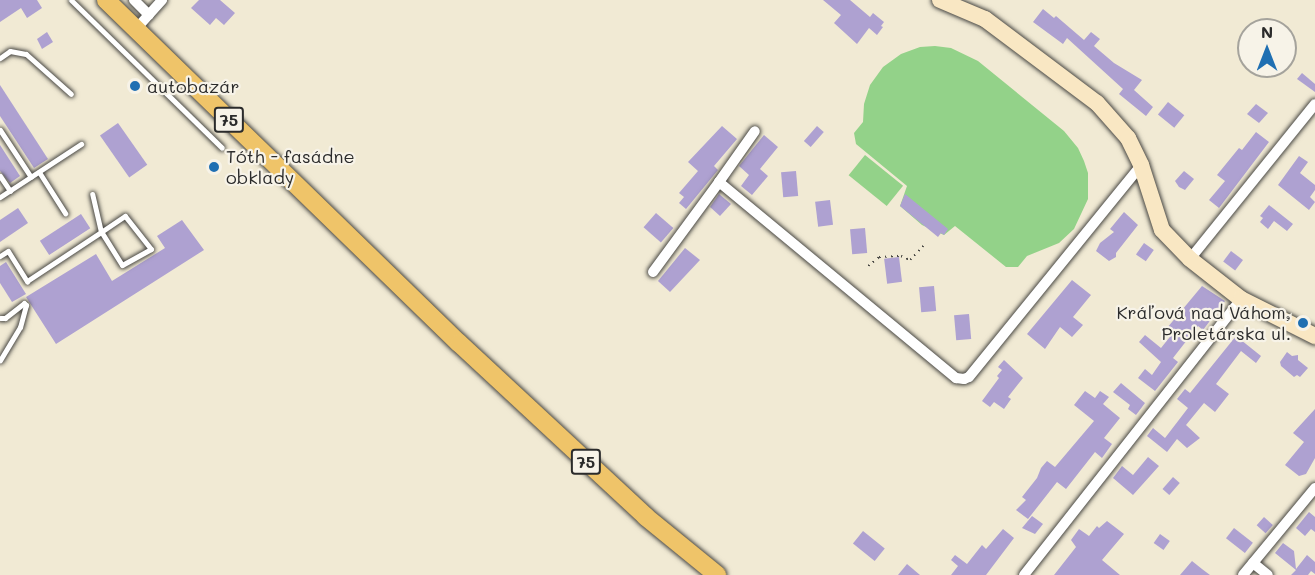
<!DOCTYPE html>
<html>
<head>
<meta charset="utf-8">
<style>
	body { margin:0 }
	#map { position:relative; width:1315px; height:575px; overflow:hidden; background:#f1ead4; font-family:Mali,sans-serif }
	div>[style] { position:absolute }
	[style*='--x'] { left:calc(var(--x)*1px); top:calc(var(--y)*1px); width:calc(var(--w)*1px); rotate:calc(var(--a)*1deg) }
	.green>* { inset:0; background:#93d289; transform-origin:0 0 }
	.building>* { inset:0; background:#aea1d1; transform-origin:0 0 }
	.path>* { height:1.5px; margin-top:-0.75px; transform-origin:0; background:repeating-linear-gradient(90deg,#494844 0 1.5px,transparent 0 6px) }
	.roads { filter:drop-shadow(0 0 2px #494844) drop-shadow(0 0 2px #494844) }
	.lane>* { height:5px; margin:-2.5px; padding:0 2.5px; transform-origin:2.5px; border-radius:2.5px; background:#fff }
	.street>* { height:10px; margin:-5px; padding:0 5px; transform-origin:5px; border-radius:5px; background:#fff }
	.secondary>* { height:16px; margin:-8px; padding:0 8px; transform-origin:8px; border-radius:8px; background:#f9e7c3 }
	.primary>* { height:18px; margin:-9px; padding:0 9px; transform-origin:9px; border-radius:9px; background:#efc469 }
	.dots>* { width:16px; height:16px; translate:-50% -50%; box-sizing:border-box; border:3px solid #f7f3e8; border-radius:50% }
	span { translate:-50% -50%; white-space:nowrap; text-align:center; line-height:1.15; -webkit-text-stroke:4.5px #f7f3e8; paint-order:stroke }
	.shield-label span { padding:2px 4px; background:#f7f3e8; border:2px solid; border-radius:4px; -webkit-text-stroke-width:0 }
	.shield-label { font-size:16px; color:#2b2b2b; font-weight:700 }
	.poi-label { font-size:18px; color:#2b2b2b }
	.left { translate:0 -50%; text-align:left }
	.right { translate:-100% -50%; text-align:right }
	.north { position:absolute; left:1237px; top:18px; width:60px; height:60px; box-sizing:border-box; background:#f7f3e8; border:2px solid #a5a39c; border-radius:50%; rotate:0deg; font-size:16px; font-weight:700; line-height:24px; text-align:center; color:#2b2b2b }
	.north::after { content:''; display:block; margin:auto; width:21px; height:27px; background:#1f6fb2; clip-path:polygon(50% 0,100% 100%,50% 72%,0 100%) }
</style>
</head>
<body>
<div id="map">
	<div class="green">
		<i style="clip-path:polygon(935px 46px,951px 48px,978px 61px,1064px 131px,1078px 148px,1084px 161px,1088px 173px,1088px 199px,1074px 229px,1059px 243px,1027px 256px,1018px 267px,1006px 267px,955px 226px,944px 235px,922px 225px,900px 206px,907px 186px,856px 144px,854px 133px,863px 122px,864px 104px,870px 85px,883px 67px,901px 54px,920px 47px)"></i>
		<i style="left:865px;top:155px;width:49px;height:26px;rotate:39deg"></i>
	</div>
	<div class="building">
		<i style="clip-path:polygon(0 0,37px 0,42px 8px,27px 18px,21px 8px,0 22px)"></i>
		<i style="clip-path:polygon(199px 0,220px 0,235px 13px,224px 25px,216px 18px,210px 25px,191px 8px)"></i>
		<i style="clip-path:polygon(823px 0,850px 0,870px 17px,873px 13px,884px 22px,881px 26px,883px 27px,877px 35px,869px 28px,857px 44px,834px 23px,841px 15px)"></i>
		<i style="clip-path:polygon(1043px 9px,1054px 18px,1056px 16px,1084px 40px,1091px 32px,1100px 39px,1094px 46px,1114px 63px,1142px 80px,1134px 90px,1153px 107px,1146px 116px,1119px 94px,1123px 89px,1067px 38px,1063px 44px,1033px 22px)"></i>
		<i style="clip-path:polygon(47px 32px,53px 42px,42px 49px,37px 39px)"></i>
		<i style="clip-path:polygon(1302px 73px,1315px 84px,1315px 92px,1297px 79px)"></i>
		<i style="clip-path:polygon(0 85px,48px 159px,34px 168px,0 116px)"></i>
		<i style="left:1168px;top:102px;width:21px;height:16px;rotate:39deg"></i>
		<i style="clip-path:polygon(1256px 104px,1268px 113px,1259px 123px,1247px 114px)"></i>
		<i style="left:118px;top:123px;width:51px;height:22px;rotate:55deg"></i>
		<i style="clip-path:polygon(722px 126px,737px 139px,714px 166px,718px 170px,686px 209px,679px 203px,684px 197px,679px 193px,698px 171px,688px 162px)"></i>
		<i style="left:817px;top:126px;width:9px;height:20px;rotate:41deg"></i>
		<i style="clip-path:polygon(1256px 132px,1269px 142px,1219px 208px,1209px 200px,1225px 181px,1217px 175px,1239px 148px,1242px 150px)"></i>
		<i style="clip-path:polygon(764px 135px,778px 147px,760px 169px,768px 176px,752px 195px,741px 186px,749px 175px,739px 166px)"></i>
		<i style="clip-path:polygon(0 145px,20px 176px,10px 183px,0 171px)"></i>
		<i style="clip-path:polygon(1299px 156px,1308px 162px,1300px 173px,1315px 185px,1315px 190px,1310px 197px,1315px 202px,1309px 210px,1278px 185px)"></i>
		<i style="left:796px;top:171px;width:25px;height:15px;rotate:85deg"></i>
		<i style="clip-path:polygon(1184px 171px,1194px 179px,1185px 190px,1179px 187px,1175px 181px)"></i>
		<i style="clip-path:polygon(719px 194px,731px 204px,720px 216px,710px 207px)"></i>
		<i style="clip-path:polygon(905px 194px,948px 229px,944px 235px,941px 233px,938px 237px,900px 206px)"></i>
		<i style="left:830px;top:200px;width:25px;height:15px;rotate:83deg"></i>
		<i style="clip-path:polygon(1269px 205px,1293px 224px,1287px 231px,1274px 221px,1268px 229px,1260px 222px,1263px 218px,1260px 216px)"></i>
		<i style="clip-path:polygon(18px 208px,28px 223px,0 242px,0 220px)"></i>
		<i style="clip-path:polygon(1124px 212px,1138px 225px,1116px 253px,1116px 257px,1109px 261px,1096px 251px,1100px 243px,1114px 232px,1110px 229px)"></i>
		<i style="left:656px;top:213px;width:23px;height:19px;rotate:41deg"></i>
		<i style="left:81px;top:214px;width:17px;height:49px;rotate:57deg"></i>
		<i style="clip-path:polygon(182px 220px,204px 250px,56px 344px,26px 297px,96px 254px,112px 281px,165px 248px,157px 236px)"></i>
		<i style="left:865px;top:228px;width:25px;height:15px;rotate:85deg"></i>
		<i style="left:1144px;top:243px;width:12px;height:14px;rotate:35deg"></i>
		<i style="clip-path:polygon(685px 248px,700px 260px,670px 292px,658px 281px)"></i>
		<i style="left:1231px;top:251px;width:15px;height:13px;rotate:37deg"></i>
		<i style="left:899px;top:257px;width:25px;height:15px;rotate:83deg"></i>
		<i style="clip-path:polygon(6px 262px,26px 294px,12px 302px,0 283px,0 266px)"></i>
		<i style="clip-path:polygon(1072px 280px,1091px 295px,1073px 317px,1083px 325px,1072px 337px,1060px 327px,1045px 349px,1027px 334px)"></i>
		<i style="left:934px;top:286px;width:25px;height:15px;rotate:85deg"></i>
		<i style="clip-path:polygon(1202px 286px,1225px 301px,1203px 330px,1198px 326px,1173px 358px,1178px 362px,1155px 391px,1138px 378px,1145px 369px,1152px 375px,1161px 362px,1139px 342px,1145px 335px,1161px 348px,1173px 333px,1167px 328px)"></i>
		<i style="left:969px;top:314px;width:25px;height:15px;rotate:85deg"></i>
		<i style="clip-path:polygon(1236px 336px,1261px 356px,1256px 363px,1241px 351px,1216px 384px,1229px 394px,1215px 412px,1204px 403px,1186px 425px,1200px 438px,1187px 448px,1177px 439px,1167px 452px,1147px 436px,1153px 428px,1165px 438px,1188px 408px,1177px 399px,1185px 389px,1190px 393px)"></i>
		<i style="clip-path:polygon(1287px 352px,1292px 356px,1298px 355px,1298px 360px,1308px 368px,1300px 377px,1297px 375px,1294px 377px,1281px 366px,1280px 362px)"></i>
		<i style="clip-path:polygon(1004px 360px,1023px 378px,1008px 397px,1011px 399px,1004px 409px,994px 402px,990px 407px,982px 401px,999px 378px,997px 376px,1002px 370px,998px 367px)"></i>
		<i style="clip-path:polygon(1121px 383px,1145px 403px,1136px 415px,1128px 409px,1130px 405px,1113px 392px)"></i>
		<i style="clip-path:polygon(1085px 391px,1095px 398px,1100px 391px,1109px 397px,1103px 404px,1120px 418px,1104px 438px,1112px 444px,1102px 458px,1095px 452px,1066px 489px,1057px 482px,1028px 519px,1016px 510px,1026px 500px,1022px 497px,1037px 478px,1041px 468px,1047px 461px,1055px 467px,1094px 421px,1074px 405px)"></i>
		<i style="clip-path:polygon(1315px 409px,1315px 458px,1306px 474px,1299px 476px,1285px 465px,1304px 442px,1293px 433px)"></i>
		<i style="clip-path:polygon(1148px 457px,1159px 466px,1133px 495px,1113px 478px,1122px 466px,1133px 475px)"></i>
		<i style="left:1173px;top:477px;width:9px;height:16px;rotate:41deg"></i>
		<i style="clip-path:polygon(1309px 512px,1315px 517px,1315px 532px,1311px 529px,1305px 536px,1296px 528px)"></i>
		<i style="clip-path:polygon(1032px 516px,1043px 524px,1035px 534px,1022px 528px)"></i>
		<i style="left:1264px;top:517px;width:12px;height:11px;rotate:42deg"></i>
		<i style="clip-path:polygon(1107px 521px,1124px 534px,1102px 560px,1120px 575px,1054px 575px,1076px 547px,1071px 540px,1079px 529px,1089px 536px,1097px 526px,1099px 528px)"></i>
		<i style="left:1234px;top:528px;width:24px;height:13px;rotate:38deg"></i>
		<i style="clip-path:polygon(1003px 529px,1014px 538px,986px 575px,951px 575px,958px 566px,951px 560px,955px 555px,967px 564px,982px 545px,986px 549px)"></i>
		<i style="left:863px;top:531px;width:28px;height:16px;rotate:39deg"></i>
		<i style="left:1160px;top:534px;width:12px;height:11px;rotate:35deg"></i>
		<i style="clip-path:polygon(1283px 543px,1294px 551px,1296px 569px,1307px 555px,1315px 562px,1315px 574px,1311px 571px,1308px 575px,1291px 575px,1296px 570px,1275px 553px)"></i>
		<i style="clip-path:polygon(1192px 561px,1202px 569px,1210px 575px,1180px 575px)"></i>
		<i style="clip-path:polygon(907px 564px,920px 575px,898px 575px)"></i>
	</div>
	<div class="path">
		<i style="--x:868;--y:266;--w:14;--a:-39"></i>
		<i style="--x:879;--y:257;--w:22;--a:-3"></i>
		<i style="--x:901;--y:256;--w:10;--a:24"></i>
		<i style="--x:910;--y:260;--w:22;--a:-47"></i>
	</div>
	<div class="roads">
		<div class="lane">
			<i style="--x:71;--y:0;--w:211;--a:44.4"></i>
			<i style="--x:0;--y:58;--w:12;--a:-35"></i>
			<i style="--x:10;--y:51;--w:16;--a:11"></i>
			<i style="--x:26;--y:54;--w:60;--a:41.6"></i>
			<i style="--x:0;--y:130;--w:56;--a:56.6"></i>
			<i style="--x:39;--y:172;--w:49;--a:57.6"></i>
			<i style="--x:0;--y:176;--w:18;--a:56"></i>
			<i style="--x:0;--y:197;--w:97;--a:-33.2"></i>
			<i style="--x:0;--y:256;--w:9;--a:-32"></i>
			<i style="--x:8;--y:251;--w:36;--a:58"></i>
			<i style="--x:27;--y:281;--w:89;--a:-33.5"></i>
			<i style="--x:101;--y:232;--w:29;--a:-34"></i>
			<i style="--x:125;--y:216;--w:42;--a:51.8"></i>
			<i style="--x:151;--y:249;--w:33;--a:151"></i>
			<i style="--x:122;--y:265;--w:39;--a:-122"></i>
			<i style="--x:101;--y:232;--w:39;--a:-103"></i>
			<i style="--x:0;--y:318;--w:5;--a:0"></i>
			<i style="--x:5;--y:318;--w:24;--a:-38"></i>
			<i style="--x:24;--y:303;--w:3;--a:45"></i>
			<i style="--x:26;--y:305;--w:23;--a:105"></i>
			<i style="--x:20;--y:327;--w:39;--a:121"></i>
		</div>
		<div class="street">
			<i style="--x:134;--y:0;--w:21;--a:45"></i>
			<i style="--x:136;--y:29;--w:39;--a:-48"></i>
			<i style="--x:719;--y:182;--w:62;--a:-54.8"></i>
			<i style="--x:1190;--y:259;--w:199;--a:-51.1"></i>
			<i style="--x:653;--y:272;--w:112;--a:-53.7"></i>
			<i style="--x:719;--y:182;--w:308;--a:39.6"></i>
			<i style="--x:956;--y:378;--w:8;--a:7"></i>
			<i style="--x:964;--y:379;--w:5;--a:-22"></i>
			<i style="--x:969;--y:377;--w:273;--a:-50.9"></i>
			<i style="--x:1253;--y:563;--w:19;--a:39"></i>
			<i style="--x:1024;--y:575;--w:351;--a:-51.8"></i>
			<i style="--x:1243;--y:575;--w:113;--a:-50.4"></i>
		</div>
		<div class="secondary">
			<i style="--x:940;--y:0;--w:49;--a:22.9"></i>
			<i style="--x:985;--y:19;--w:140;--a:36.9"></i>
			<i style="--x:1097;--y:103;--w:47;--a:48.5"></i>
			<i style="--x:1128;--y:138;--w:30;--a:64"></i>
			<i style="--x:1141;--y:165;--w:68;--a:72.1"></i>
			<i style="--x:1162;--y:230;--w:40;--a:46"></i>
			<i style="--x:1190;--y:259;--w:65;--a:38.1"></i>
			<i style="--x:1241;--y:299;--w:83;--a:26.6"></i>
		</div>
		<div class="primary">
			<i style="--x:106;--y:0;--w:492;--a:44.2"></i>
			<i style="--x:459;--y:343;--w:255;--a:42.9"></i>
			<i style="--x:646;--y:517;--w:92;--a:39.2"></i>
		</div>
	</div>
	<div class="dots">
		<i style="left:135px;top:86px;background:#1f6fb2"></i>
		<i style="left:214px;top:167px;background:#1f6fb2"></i>
		<i style="left:1303px;top:323px;background:#1f6fb2"></i>
	</div>
	<div class="shield-label">
		<span style="left:229px;top:120px">75</span>
		<span style="left:586px;top:462px">75</span>
	</div>
	<div class="poi-label">
		<span class="left" style="left:147px;top:86px">autobazár</span>
		<span class="left" style="left:226px;top:167px">Tóth - fasádne<br>obklady</span>
		<span class="right" style="left:1291px;top:323px">Kráľová nad Váhom,<br>Proletárska ul.</span>
	</div>
	<div class="north">N</div>
</div>
</body>
</html>
